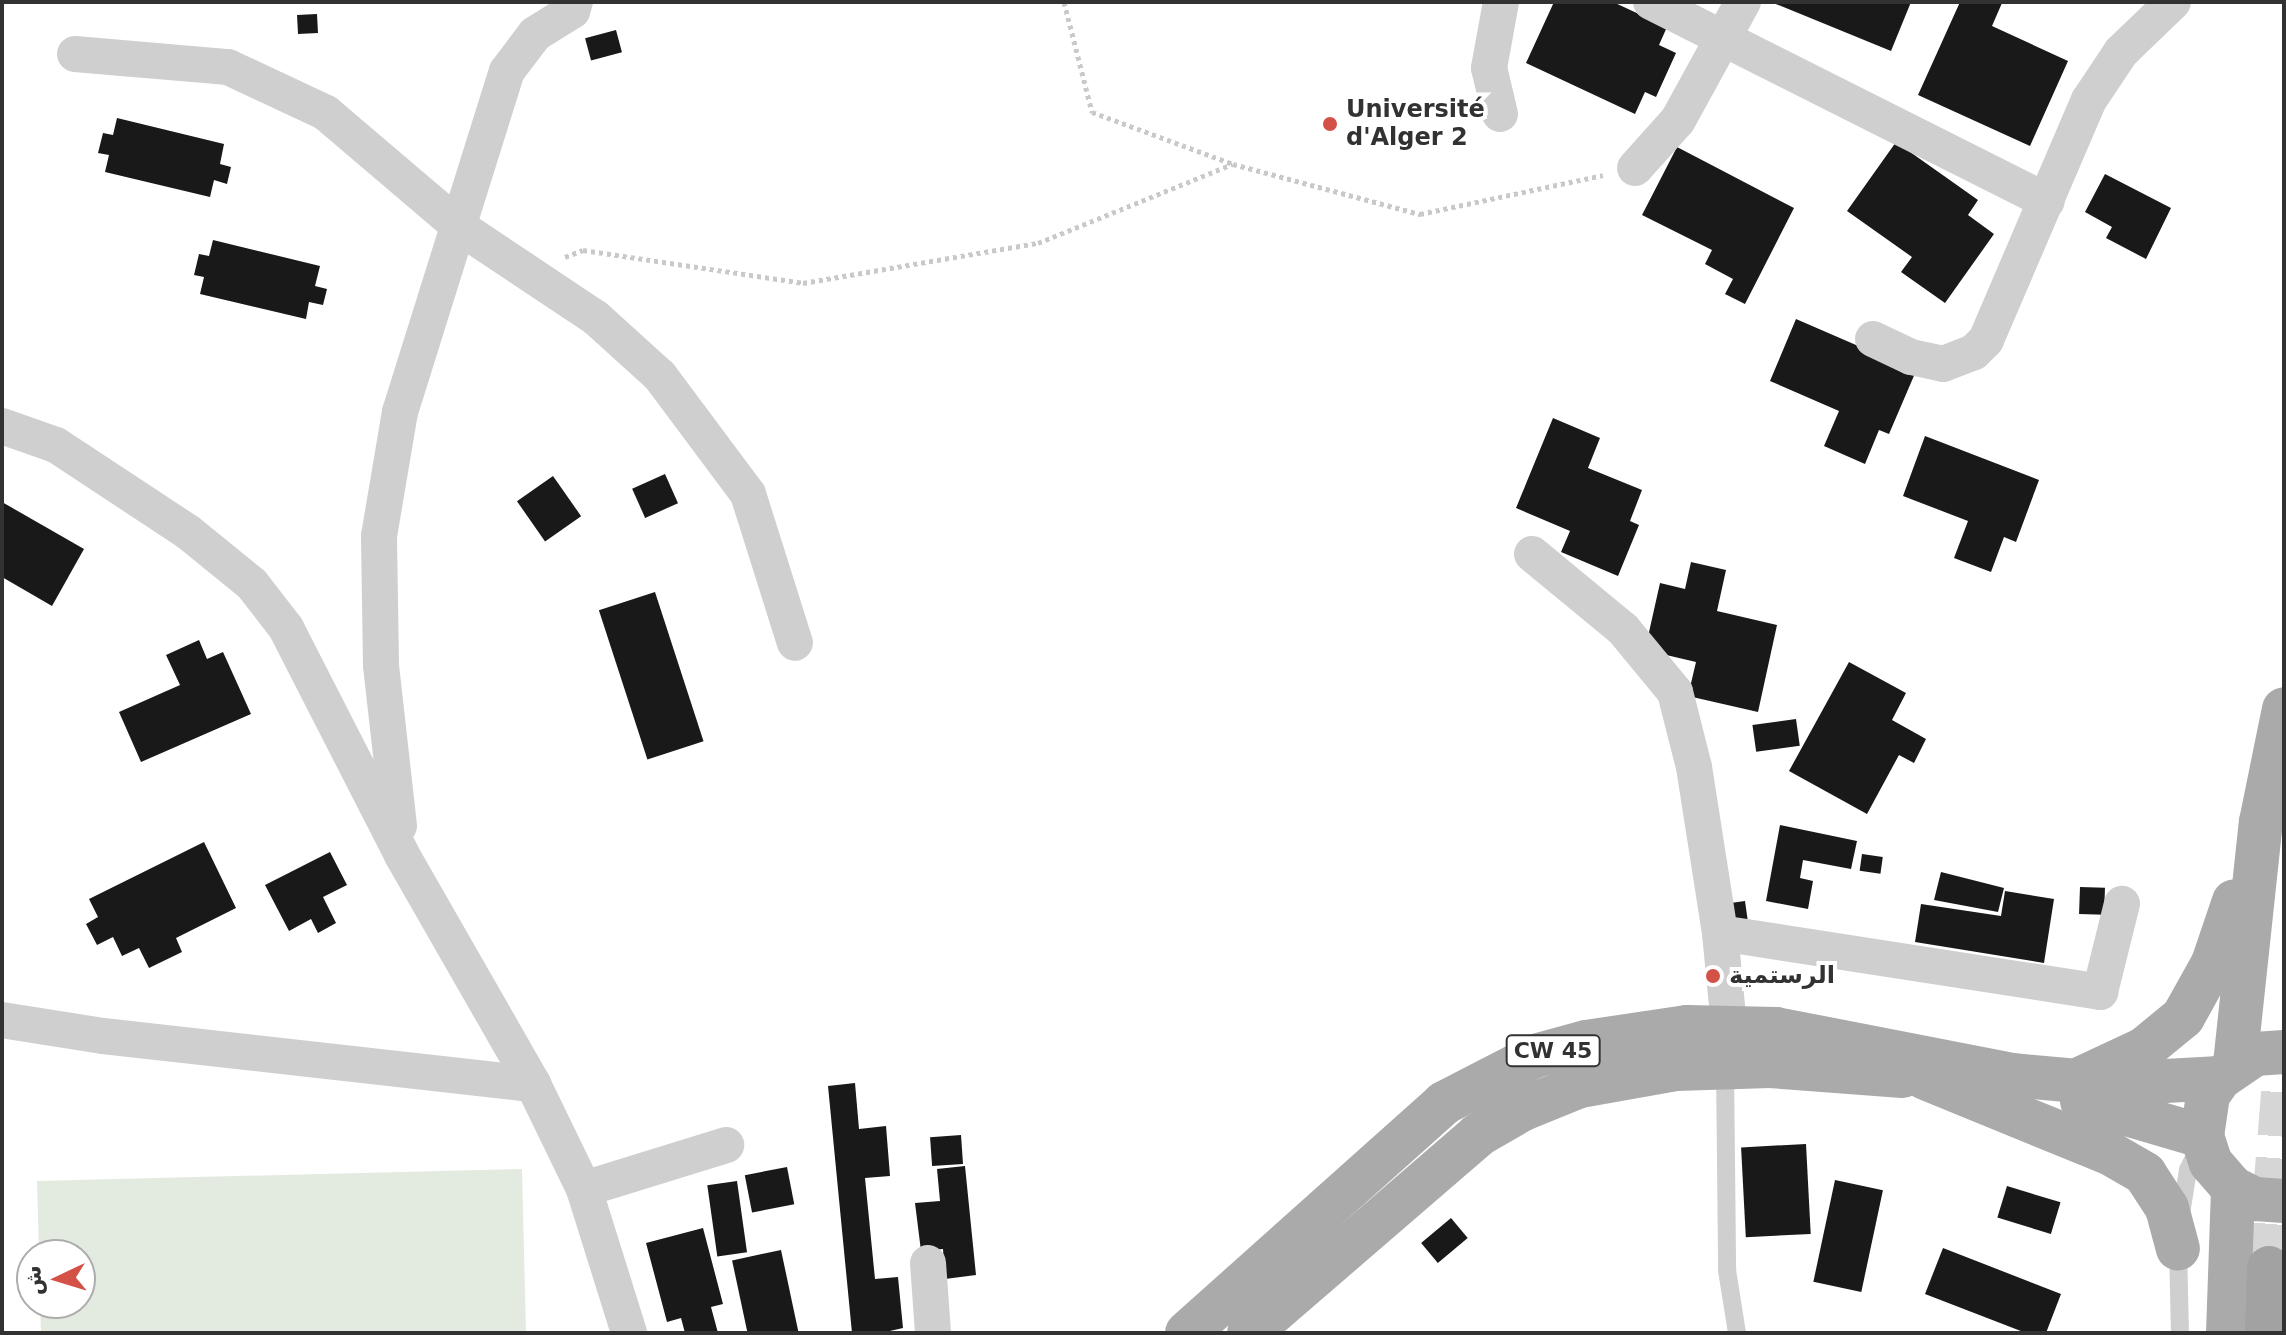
<!DOCTYPE html>
<html>
<head>
<meta charset="utf-8">
<style>
	body { margin:0 }
	#map { position:relative; width:2286px; height:1335px; overflow:hidden; background:#fff; font-family:"DejaVu Sans","Noto Naskh Arabic",sans-serif }
	div>[style] { position:absolute }
	[style*='--x'] { left:calc(var(--x)*1px); top:calc(var(--y)*1px); width:calc(var(--w)*1px); rotate:calc(var(--a)*1deg) }
	.green>* { inset:0; background:#e3eadf }
	.building>* { inset:0; background:#191919; transform-origin:0 0 }
	.trunk-tunnel>* { height:44px; margin-top:-22px; transform-origin:0; background:repeating-linear-gradient(90deg,#d6d6d6 0 44px,transparent 0 66px) }
	.path>* { height:5px; margin-top:-2.5px; transform-origin:0; background:repeating-linear-gradient(90deg,#c9c9c9 0 4px,transparent 0 8px) }
	.service>* { height:18px; margin:-9px; padding:0 9px; transform-origin:9px; border-radius:9px; background:#cfcfcf }
	.minor>* { height:36px; margin:-18px; padding:0 18px; transform-origin:18px; border-radius:18px; background:#cfcfcf }
	.primary>* { height:44px; margin:-22px; padding:0 22px; transform-origin:22px; border-radius:22px; background:#aaa }
	.trunk>* { height:44px; margin:-22px; padding:0 22px; transform-origin:22px; border-radius:22px; background:#a2a2a2 }
	.dots>* { width:22px; height:22px; translate:-50% -50%; box-sizing:border-box; border:4px solid #fff; border-radius:50% }
	span { translate:-50% -50%; white-space:nowrap; text-align:center; line-height:1.15; -webkit-text-stroke:8px #fff; paint-order:stroke }
	.shield-label span { padding:2px 6px; background:#fff; border:2px solid; border-radius:6px; -webkit-text-stroke-width:0 }
	.shield-label { font-size:22px; color:#323232; font-weight:700 }
	.poi-label { font-size:24px; color:#323232; font-weight:700 }
	.left { translate:0 -50%; text-align:left }
	.frame { position:absolute; inset:0; border:4px solid #323232; pointer-events:none }
	.north { position:absolute; left:16px; top:1239px; width:80px; height:80px; box-sizing:border-box; background:#fff; border:2px solid #adadad; border-radius:50%; rotate:266deg; font-size:22px; font-weight:700; line-height:32px; text-align:center; color:#323232 }
	.north::after { content:''; display:block; margin:auto; width:28px; height:36px; background:#d45148; clip-path:polygon(50% 0,100% 100%,50% 72%,0 100%) }
</style>
</head>
<body>
<div id="map">
	<div class="green">
		<i style="clip-path:polygon(522px 1169px,526px 1333px,41px 1333px,40px 1303px,80px 1303px,80px 1255px,39px 1255px,37px 1181px)"></i>
	</div>
	<div class="building">
		<i style="clip-path:polygon(1554px 2px,1613px 2px,1667px 27px,1659px 45px,1676px 53px,1656px 97px,1645px 92px,1635px 114px,1526px 63px)"></i>
		<i style="clip-path:polygon(1771px 2px,1911px 2px,1891px 51px)"></i>
		<i style="clip-path:polygon(1960px 2px,2002px 3px,1992px 26px,2068px 61px,2030px 146px,1918px 95px)"></i>
		<i style="left:317px;top:14px;width:19px;height:20px;rotate:87deg"></i>
		<i style="left:616px;top:30px;width:23px;height:32px;rotate:75deg"></i>
		<i style="clip-path:polygon(117px 118px,224px 144px,220px 164px,231px 167px,227px 184px,214px 180px,210px 197px,105px 172px,109px 155px,98px 153px,103px 133px,113px 135px)"></i>
		<i style="clip-path:polygon(1896px 142px,1978px 200px,1968px 215px,1994px 234px,1945px 303px,1901px 272px,1912px 257px,1847px 211px)"></i>
		<i style="clip-path:polygon(1677px 147px,1794px 208px,1745px 304px,1725px 294px,1733px 279px,1705px 264px,1712px 250px,1642px 215px)"></i>
		<i style="clip-path:polygon(2105px 174px,2171px 208px,2146px 259px,2106px 238px,2112px 227px,2085px 212px)"></i>
		<i style="clip-path:polygon(213px 240px,320px 266px,315px 286px,327px 289px,323px 305px,309px 302px,306px 319px,200px 294px,204px 277px,194px 275px,199px 254px,209px 256px)"></i>
		<i style="clip-path:polygon(1796px 319px,1916px 371px,1889px 434px,1879px 430px,1865px 464px,1824px 446px,1839px 411px,1770px 381px)"></i>
		<i style="clip-path:polygon(1553px 418px,1600px 438px,1588px 468px,1642px 490px,1630px 521px,1639px 525px,1618px 576px,1561px 552px,1570px 531px,1516px 508px)"></i>
		<i style="clip-path:polygon(1925px 436px,2039px 480px,2016px 542px,2004px 537px,1991px 572px,1954px 558px,1968px 521px,1903px 496px)"></i>
		<i style="left:665px;top:474px;width:32px;height:36px;rotate:66deg"></i>
		<i style="left:553px;top:476px;width:49px;height:44px;rotate:55deg"></i>
		<i style="clip-path:polygon(2px 502px,84px 549px,52px 606px,2px 577px)"></i>
		<i style="clip-path:polygon(1691px 562px,1726px 570px,1717px 611px,1777px 625px,1758px 712px,1688px 696px,1696px 662px,1645px 650px,1660px 583px,1685px 589px)"></i>
		<i style="left:655px;top:592px;width:157px;height:59px;rotate:72deg"></i>
		<i style="clip-path:polygon(199px 640px,207px 659px,223px 652px,251px 714px,141px 762px,119px 712px,180px 685px,166px 655px)"></i>
		<i style="clip-path:polygon(1849px 662px,1906px 693px,1892px 720px,1926px 739px,1914px 763px,1899px 755px,1867px 814px,1789px 771px)"></i>
		<i style="left:1796px;top:719px;width:27px;height:44px;rotate:82deg"></i>
		<i style="clip-path:polygon(1780px 825px,1857px 841px,1851px 869px,1803px 860px,1800px 878px,1813px 881px,1808px 909px,1766px 901px)"></i>
		<i style="clip-path:polygon(204px 842px,236px 908px,176px 938px,182px 952px,149px 968px,139px 948px,122px 956px,113px 937px,97px 945px,86px 924px,98px 917px,89px 899px)"></i>
		<i style="clip-path:polygon(330px 852px,347px 885px,323px 897px,336px 923px,318px 933px,311px 919px,289px 931px,265px 885px)"></i>
		<i style="left:1862px;top:854px;width:21px;height:17px;rotate:8deg"></i>
		<i style="clip-path:polygon(1941px 872px,2004px 888px,1998px 912px,1934px 900px)"></i>
		<i style="left:2080px;top:887px;width:25px;height:27px;rotate:2deg"></i>
		<i style="clip-path:polygon(2005px 891px,2054px 899px,2044px 963px,1915px 942px,1921px 904px,2001px 916px)"></i>
		<i style="left:1745px;top:901px;width:28px;height:22px;rotate:82deg"></i>
		<i style="clip-path:polygon(855px 1083px,859px 1129px,886px 1126px,890px 1176px,865px 1178px,875px 1279px,898px 1277px,903px 1328px,881px 1333px,852px 1333px,828px 1086px)"></i>
		<i style="left:961px;top:1135px;width:29px;height:31px;rotate:86deg"></i>
		<i style="left:1806px;top:1144px;width:90px;height:65px;rotate:87deg"></i>
		<i style="clip-path:polygon(965px 1166px,976px 1275px,945px 1279px,943px 1249px,921px 1251px,915px 1203px,940px 1201px,937px 1169px)"></i>
		<i style="left:787px;top:1167px;width:38px;height:43px;rotate:79deg"></i>
		<i style="left:1835px;top:1180px;width:49px;height:104px;rotate:12deg"></i>
		<i style="left:737px;top:1181px;width:72px;height:30px;rotate:82deg"></i>
		<i style="left:2007px;top:1186px;width:56px;height:33px;rotate:17deg"></i>
		<i style="left:1451px;top:1218px;width:26px;height:39px;rotate:50deg"></i>
		<i style="clip-path:polygon(703px 1228px,723px 1304px,711px 1307px,718px 1333px,685px 1333px,681px 1318px,667px 1322px,646px 1243px)"></i>
		<i style="clip-path:polygon(1943px 1248px,2061px 1294px,2046px 1333px,2026px 1333px,1925px 1294px)"></i>
		<i style="left:781px;top:1250px;width:85px;height:50px;rotate:78deg"></i>
	</div>
	<div class="trunk-tunnel">
		<i style="--x:2269;--y:1268;--w:187;--a:-85.4"></i>
	</div>
	<div class="path">
		<i style="--x:1064;--y:2;--w:114;--a:75.7"></i>
		<i style="--x:1092;--y:112;--w:150;--a:20.2"></i>
		<i style="--x:1233;--y:164;--w:194;--a:15"></i>
		<i style="--x:1420;--y:214;--w:187;--a:-12"></i>
		<i style="--x:565;--y:257;--w:19;--a:-21"></i>
		<i style="--x:583;--y:250;--w:222;--a:8.5"></i>
		<i style="--x:803;--y:283;--w:238;--a:-9.7"></i>
		<i style="--x:1038;--y:243;--w:210;--a:-22.1"></i>
	</div>
	<div class="service">
		<i style="--x:1725;--y:1067;--w:203;--a:89.4"></i>
		<i style="--x:1727;--y:1270;--w:64;--a:81"></i>
		<i style="--x:2181;--y:1214;--w:45;--a:-81"></i>
		<i style="--x:2188;--y:1170;--w:25;--a:-64"></i>
		<i style="--x:2178;--y:1247;--w:86;--a:88.7"></i>
	</div>
	<div class="minor">
		<i style="--x:1651;--y:2;--w:443;--a:26.7"></i>
		<i style="--x:75;--y:54;--w:154;--a:4.9"></i>
		<i style="--x:228;--y:67;--w:108;--a:25.1"></i>
		<i style="--x:326;--y:113;--w:177;--a:40.4"></i>
		<i style="--x:461;--y:228;--w:162;--a:33.7"></i>
		<i style="--x:596;--y:318;--w:86;--a:42.2"></i>
		<i style="--x:660;--y:376;--w:147;--a:53.3"></i>
		<i style="--x:748;--y:494;--w:156;--a:72.5"></i>
		<i style="--x:1500;--y:114;--w:47;--a:-103.4"></i>
		<i style="--x:1489;--y:68;--w:67;--a:-79.7"></i>
		<i style="--x:1635;--y:168;--w:64;--a:-48.1"></i>
		<i style="--x:1678;--y:120;--w:135;--a:-61.2"></i>
		<i style="--x:1873;--y:339;--w:42;--a:25.3"></i>
		<i style="--x:1911;--y:357;--w:33;--a:12"></i>
		<i style="--x:1943;--y:364;--w:33;--a:-21"></i>
		<i style="--x:1974;--y:352;--w:17;--a:-45"></i>
		<i style="--x:1986;--y:340;--w:261;--a:-66.8"></i>
		<i style="--x:2089;--y:100;--w:58;--a:-56.3"></i>
		<i style="--x:2121;--y:52;--w:72;--a:-43.9"></i>
		<i style="--x:2;--y:426;--w:57;--a:19.4"></i>
		<i style="--x:56;--y:445;--w:158;--a:33.4"></i>
		<i style="--x:188;--y:532;--w:82;--a:39.1"></i>
		<i style="--x:252;--y:584;--w:56;--a:52.3"></i>
		<i style="--x:286;--y:628;--w:255;--a:62.9"></i>
		<i style="--x:402;--y:855;--w:264;--a:60.2"></i>
		<i style="--x:533;--y:1084;--w:117;--a:64.1"></i>
		<i style="--x:584;--y:1189;--w:151;--a:72.6"></i>
		<i style="--x:1532;--y:554;--w:118;--a:39.5"></i>
		<i style="--x:1623;--y:629;--w:82;--a:50.5"></i>
		<i style="--x:1675;--y:692;--w:77;--a:75.8"></i>
		<i style="--x:1694;--y:767;--w:168;--a:81.1"></i>
		<i style="--x:1720;--y:933;--w:94;--a:84.5"></i>
		<i style="--x:399;--y:826;--w:162;--a:-96.4"></i>
		<i style="--x:381;--y:665;--w:129;--a:-90.9"></i>
		<i style="--x:379;--y:536;--w:126;--a:-80.4"></i>
		<i style="--x:400;--y:412;--w:357;--a:-72.6"></i>
		<i style="--x:507;--y:71;--w:46;--a:-52.9"></i>
		<i style="--x:535;--y:34;--w:44;--a:-31.9"></i>
		<i style="--x:572;--y:11;--w:9;--a:-72"></i>
		<i style="--x:1720;--y:933;--w:385;--a:8.8"></i>
		<i style="--x:2100;--y:992;--w:91;--a:-76"></i>
		<i style="--x:2;--y:1020;--w:102;--a:9"></i>
		<i style="--x:103;--y:1036;--w:433;--a:6.4"></i>
		<i style="--x:584;--y:1189;--w:149;--a:-17.2"></i>
		<i style="--x:928;--y:1263;--w:70;--a:85.9"></i>
	</div>
	<div class="primary">
		<i style="--x:2284;--y:1052;--w:29;--a:176"></i>
		<i style="--x:2255;--y:1054;--w:42;--a:145.6"></i>
		<i style="--x:2220;--y:1078;--w:21;--a:125"></i>
		<i style="--x:2208;--y:1095;--w:41;--a:98.3"></i>
		<i style="--x:2202;--y:1136;--w:28;--a:72"></i>
		<i style="--x:2211;--y:1163;--w:33;--a:49"></i>
		<i style="--x:2233;--y:1188;--w:25;--a:27"></i>
		<i style="--x:2255;--y:1199;--w:29;--a:4"></i>
		<i style="--x:2235;--y:1064;--w:243;--a:-83.9"></i>
		<i style="--x:2261;--y:822;--w:115;--a:-78.5"></i>
		<i style="--x:1925;--y:1078;--w:201;--a:22.2"></i>
		<i style="--x:2111;--y:1154;--w:39;--a:30"></i>
		<i style="--x:2145;--y:1174;--w:40;--a:57.1"></i>
		<i style="--x:2167;--y:1208;--w:42;--a:75"></i>
		<i style="--x:2082;--y:1078;--w:68;--a:-25.1"></i>
		<i style="--x:2144;--y:1049;--w:50;--a:-39.4"></i>
		<i style="--x:2183;--y:1017;--w:62;--a:-60.9"></i>
		<i style="--x:2213;--y:963;--w:65;--a:-71.3"></i>
		<i style="--x:2082;--y:1101;--w:125;--a:16.3"></i>
		<i style="--x:1187;--y:1333;--w:345;--a:-41.8"></i>
		<i style="--x:1444;--y:1103;--w:102;--a:-27.3"></i>
		<i style="--x:1535;--y:1056;--w:53;--a:-15.4"></i>
		<i style="--x:1586;--y:1042;--w:102;--a:-8.4"></i>
		<i style="--x:1687;--y:1027;--w:89;--a:1.3"></i>
		<i style="--x:1776;--y:1029;--w:240;--a:11"></i>
		<i style="--x:2012;--y:1075;--w:99;--a:5.2"></i>
		<i style="--x:2111;--y:1084;--w:109;--a:-3.2"></i>
		<i style="--x:1249;--y:1333;--w:303;--a:-40.8"></i>
		<i style="--x:1478;--y:1135;--w:52;--a:-30"></i>
		<i style="--x:1523;--y:1109;--w:61;--a:-22"></i>
		<i style="--x:1580;--y:1086;--w:97;--a:-10"></i>
		<i style="--x:1676;--y:1069;--w:94;--a:-1.8"></i>
		<i style="--x:1770;--y:1066;--w:133;--a:4.3"></i>
		<i style="--x:2228;--y:1333;--w:145;--a:-88"></i>
	</div>
	<div class="trunk">
		<i style="--x:2267;--y:1333;--w:65;--a:-88.2"></i>
	</div>
	<div class="dots">
		<i style="left:1330px;top:124px;background:#d45148"></i>
		<i style="left:1713px;top:976px;background:#d45148"></i>
	</div>
	<div class="shield-label">
		<span style="left:1553px;top:1051px">CW 45</span>
	</div>
	<div class="poi-label">
		<span class="left" style="left:1346px;top:124px">Université<br>d'Alger 2</span>
		<span class="left" style="left:1729px;top:976px">الرستمية</span>
	</div>
	<div class="frame"></div>
	<div class="north">ش</div>
</div>
</body>
</html>
